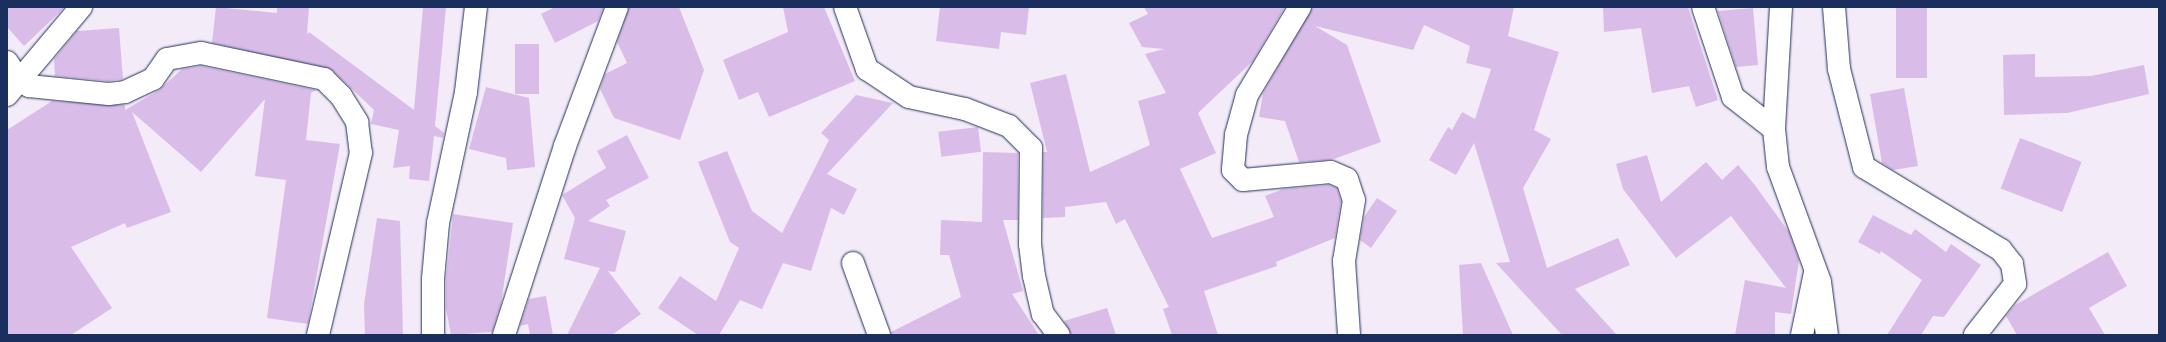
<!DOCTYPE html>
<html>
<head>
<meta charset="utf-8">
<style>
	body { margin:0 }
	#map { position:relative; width:2166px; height:342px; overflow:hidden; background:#f4ebf8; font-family:Mali,sans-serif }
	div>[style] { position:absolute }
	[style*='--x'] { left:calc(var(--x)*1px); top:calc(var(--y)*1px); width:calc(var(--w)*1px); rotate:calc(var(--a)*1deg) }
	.building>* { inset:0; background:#dabce9; transform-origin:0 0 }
	.roads { filter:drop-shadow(0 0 1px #1b2f5e) drop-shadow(0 0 1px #1b2f5e) }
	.minor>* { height:22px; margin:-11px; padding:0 11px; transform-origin:11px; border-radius:11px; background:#fff }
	span { translate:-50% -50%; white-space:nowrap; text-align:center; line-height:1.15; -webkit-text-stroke:3.5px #fff; paint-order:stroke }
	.frame { position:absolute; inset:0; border:8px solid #1b2f5e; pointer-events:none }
</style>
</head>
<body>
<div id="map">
	<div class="building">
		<i style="clip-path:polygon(7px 7px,65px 7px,24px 46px,7px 27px)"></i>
		<i style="clip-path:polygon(216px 7px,277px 13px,277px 7px,309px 7px,307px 35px,309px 32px,414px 110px,423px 7px,446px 7px,435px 126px,444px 133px,443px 138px,434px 136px,429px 181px,409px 179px,410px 166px,393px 168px,399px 130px,371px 124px,374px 110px,332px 70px,212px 43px)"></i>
		<i style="clip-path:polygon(555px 7px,604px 7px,598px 21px,555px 43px,541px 14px)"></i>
		<i style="clip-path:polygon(629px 7px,679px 7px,704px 70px,680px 140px,614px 118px,600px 89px,605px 74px,627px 63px,617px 42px)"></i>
		<i style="clip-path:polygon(783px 7px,824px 7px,855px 81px,769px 117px,758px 92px,739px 100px,723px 60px,788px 32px)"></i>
		<i style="clip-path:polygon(940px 7px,1029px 7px,1026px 35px,1001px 32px,999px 49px,936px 41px)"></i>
		<i style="clip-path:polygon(1144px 7px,1285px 7px,1253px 61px,1198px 113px,1216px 153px,1180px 169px,1212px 238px,1274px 217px,1265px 196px,1283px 189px,1329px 185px,1337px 188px,1341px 201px,1335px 238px,1276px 262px,1277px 266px,1204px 291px,1218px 335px,1172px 335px,1163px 309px,1169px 307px,1125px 219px,1116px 224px,1106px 202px,1065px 207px,1065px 217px,1043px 218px,1043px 152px,1047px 152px,1030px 83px,1066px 74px,1090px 172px,1150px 145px,1138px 101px,1166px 93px,1145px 54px,1164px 49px,1142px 47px,1129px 23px,1148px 14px)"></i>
		<i style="clip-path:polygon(1312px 7px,1514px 7px,1508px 36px,1559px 52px,1534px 130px,1551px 139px,1523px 188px,1547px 268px,1618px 238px,1630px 265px,1575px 289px,1617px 335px,1562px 335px,1496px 263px,1510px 262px,1474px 143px,1456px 175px,1429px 160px,1448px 127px,1452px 130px,1462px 112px,1475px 119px,1491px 69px,1466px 63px,1470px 46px,1424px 25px,1413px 50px,1315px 26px,1347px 45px,1381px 142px,1331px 160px,1299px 162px,1285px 121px,1259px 117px,1263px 93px)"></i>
		<i style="clip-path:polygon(1603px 7px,1688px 7px,1718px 100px,1696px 107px,1689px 86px,1652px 93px,1641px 28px,1604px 32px)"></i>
		<i style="left:1896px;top:7px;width:31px;height:71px"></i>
		<i style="clip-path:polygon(1753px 8px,1758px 65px,1736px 67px,1718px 11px)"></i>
		<i style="clip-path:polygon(119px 28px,123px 79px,109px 81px,55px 76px,54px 59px,77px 31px)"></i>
		<i style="left:515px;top:44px;width:24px;height:50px"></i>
		<i style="clip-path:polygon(2035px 54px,2035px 77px,2091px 76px,2144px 65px,2149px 94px,2067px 113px,2004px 115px,2003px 55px)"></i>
		<i style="clip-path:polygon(201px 66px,316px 90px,311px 93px,306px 140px,340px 144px,308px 324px,267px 318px,286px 180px,255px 176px,265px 99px,201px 172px,132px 112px,171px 212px,127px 228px,125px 223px,71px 247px,112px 308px,71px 335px,7px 335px,7px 130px,52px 101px,125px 105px,125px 110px,159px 90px,182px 69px)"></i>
		<i style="clip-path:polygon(486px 87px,529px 98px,535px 167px,507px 170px,506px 158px,469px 149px)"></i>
		<i style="clip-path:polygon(1904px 88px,1918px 166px,1893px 170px,1882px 163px,1870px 94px)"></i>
		<i style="clip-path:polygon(856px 95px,893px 103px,827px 174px,857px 189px,844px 215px,831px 208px,811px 271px,783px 263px,762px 309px,740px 300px,719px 335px,698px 335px,658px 308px,680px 276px,716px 301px,739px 248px,730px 242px,698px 162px,727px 151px,752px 211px,782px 233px,829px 140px,821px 133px)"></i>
		<i style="left:978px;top:127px;width:25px;height:40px;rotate:83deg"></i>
		<i style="clip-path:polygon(627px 135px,649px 178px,606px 200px,610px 206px,588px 221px,626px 231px,615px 272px,608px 271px,641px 314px,612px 335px,567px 335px,600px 268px,564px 259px,575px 218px,562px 195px,606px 168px,597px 151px)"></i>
		<i style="left:2020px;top:138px;width:66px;height:54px;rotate:21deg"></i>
		<i style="clip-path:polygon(983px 152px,1018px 153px,1018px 220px,1003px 220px,1023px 291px,1012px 294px,1039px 335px,891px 335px,891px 332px,961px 297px,949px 255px,940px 255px,941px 220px,982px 222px)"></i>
		<i style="clip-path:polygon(1647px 155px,1661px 202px,1706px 162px,1722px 180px,1738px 165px,1754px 184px,1789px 232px,1799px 260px,1791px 314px,1775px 312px,1775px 335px,1735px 335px,1745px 280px,1786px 288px,1731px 216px,1676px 258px,1623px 189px,1616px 164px)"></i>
		<i style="clip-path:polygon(1377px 198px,1397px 211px,1371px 248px,1360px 240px,1364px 217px)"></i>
		<i style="clip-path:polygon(453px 214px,513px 223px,501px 304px,492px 332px,451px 335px,446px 309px,446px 280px)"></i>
		<i style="clip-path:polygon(1873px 215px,1911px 235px,1915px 229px,1946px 252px,1951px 244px,1981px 265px,1944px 317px,1933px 316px,1921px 335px,1887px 335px,1922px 280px,1881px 251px,1880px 254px,1858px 242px)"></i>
		<i style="clip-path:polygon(377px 218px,400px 221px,403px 335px,365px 335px,364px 304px)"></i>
		<i style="clip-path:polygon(2108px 252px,2127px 286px,2089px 308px,2105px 335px,2017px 335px,2006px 316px,2015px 305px)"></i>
		<i style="clip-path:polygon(1481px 263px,1513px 335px,1463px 335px,1459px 265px)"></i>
		<i style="clip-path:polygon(546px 296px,553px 335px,530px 335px,528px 324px,520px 326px,529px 299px)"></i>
		<i style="clip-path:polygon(1107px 308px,1116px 335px,1071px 335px,1064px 321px)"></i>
	</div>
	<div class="roads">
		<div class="minor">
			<i style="--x:845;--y:7;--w:66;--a:70.5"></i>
			<i style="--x:867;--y:69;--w:50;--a:33.7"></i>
			<i style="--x:909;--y:97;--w:57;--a:12.1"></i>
			<i style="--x:965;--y:109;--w:47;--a:21.1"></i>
			<i style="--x:1009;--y:126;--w:31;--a:45"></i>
			<i style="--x:1031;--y:148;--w:96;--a:90.6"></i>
			<i style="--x:1030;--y:244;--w:32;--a:83"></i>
			<i style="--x:1034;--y:276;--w:39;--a:77"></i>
			<i style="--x:1043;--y:314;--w:26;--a:53"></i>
			<i style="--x:1300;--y:7;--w:103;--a:121.1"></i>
			<i style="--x:1247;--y:95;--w:41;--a:105.4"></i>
			<i style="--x:1236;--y:135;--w:35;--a:95"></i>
			<i style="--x:1233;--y:170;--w:14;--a:45"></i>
			<i style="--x:1243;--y:180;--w:88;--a:-5.2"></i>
			<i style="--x:1331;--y:172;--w:17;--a:24"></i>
			<i style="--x:1347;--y:179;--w:22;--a:72"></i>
			<i style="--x:1354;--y:200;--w:62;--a:99.3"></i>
			<i style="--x:1344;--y:261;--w:74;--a:86.1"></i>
			<i style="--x:1703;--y:7;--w:95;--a:71.6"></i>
			<i style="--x:1733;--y:97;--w:52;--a:38"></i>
			<i style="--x:1781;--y:7;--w:122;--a:93.3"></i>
			<i style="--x:1774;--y:129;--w:38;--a:84"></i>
			<i style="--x:1778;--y:167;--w:122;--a:69.9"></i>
			<i style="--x:1820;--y:282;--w:53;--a:82.5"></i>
			<i style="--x:1834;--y:7;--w:62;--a:85.4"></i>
			<i style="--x:1839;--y:69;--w:101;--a:75.7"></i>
			<i style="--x:1864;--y:167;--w:160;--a:31.2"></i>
			<i style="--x:2001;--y:250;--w:18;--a:52"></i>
			<i style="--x:2012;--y:264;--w:20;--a:81"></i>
			<i style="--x:2015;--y:284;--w:65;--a:128.1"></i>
			<i style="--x:7;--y:62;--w:22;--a:56"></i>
			<i style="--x:19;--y:80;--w:12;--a:31"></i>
			<i style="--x:29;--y:86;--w:80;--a:5.7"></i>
			<i style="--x:109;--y:94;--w:16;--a:-7"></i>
			<i style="--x:125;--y:92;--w:31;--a:-25"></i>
			<i style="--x:153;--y:79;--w:24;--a:-55"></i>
			<i style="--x:167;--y:59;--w:35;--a:-10"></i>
			<i style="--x:201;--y:53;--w:126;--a:11.9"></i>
			<i style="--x:324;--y:79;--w:24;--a:45"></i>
			<i style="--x:341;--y:96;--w:31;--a:58"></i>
			<i style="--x:357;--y:122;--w:31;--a:83"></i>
			<i style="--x:361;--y:153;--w:187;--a:103.3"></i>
			<i style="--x:7;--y:95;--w:115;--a:-49.9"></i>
			<i style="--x:853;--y:263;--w:77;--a:70.1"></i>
			<i style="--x:433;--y:335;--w:56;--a:-90"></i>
			<i style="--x:433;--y:279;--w:56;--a:-84.9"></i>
			<i style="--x:438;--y:223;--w:134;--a:-77.9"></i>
			<i style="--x:466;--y:92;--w:86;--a:-83.3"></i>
			<i style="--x:504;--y:335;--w:199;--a:-72.1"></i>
			<i style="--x:565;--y:146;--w:148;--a:-69.5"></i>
			<i style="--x:1802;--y:335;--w:63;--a:-78.2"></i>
		</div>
	</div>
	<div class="frame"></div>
</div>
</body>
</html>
